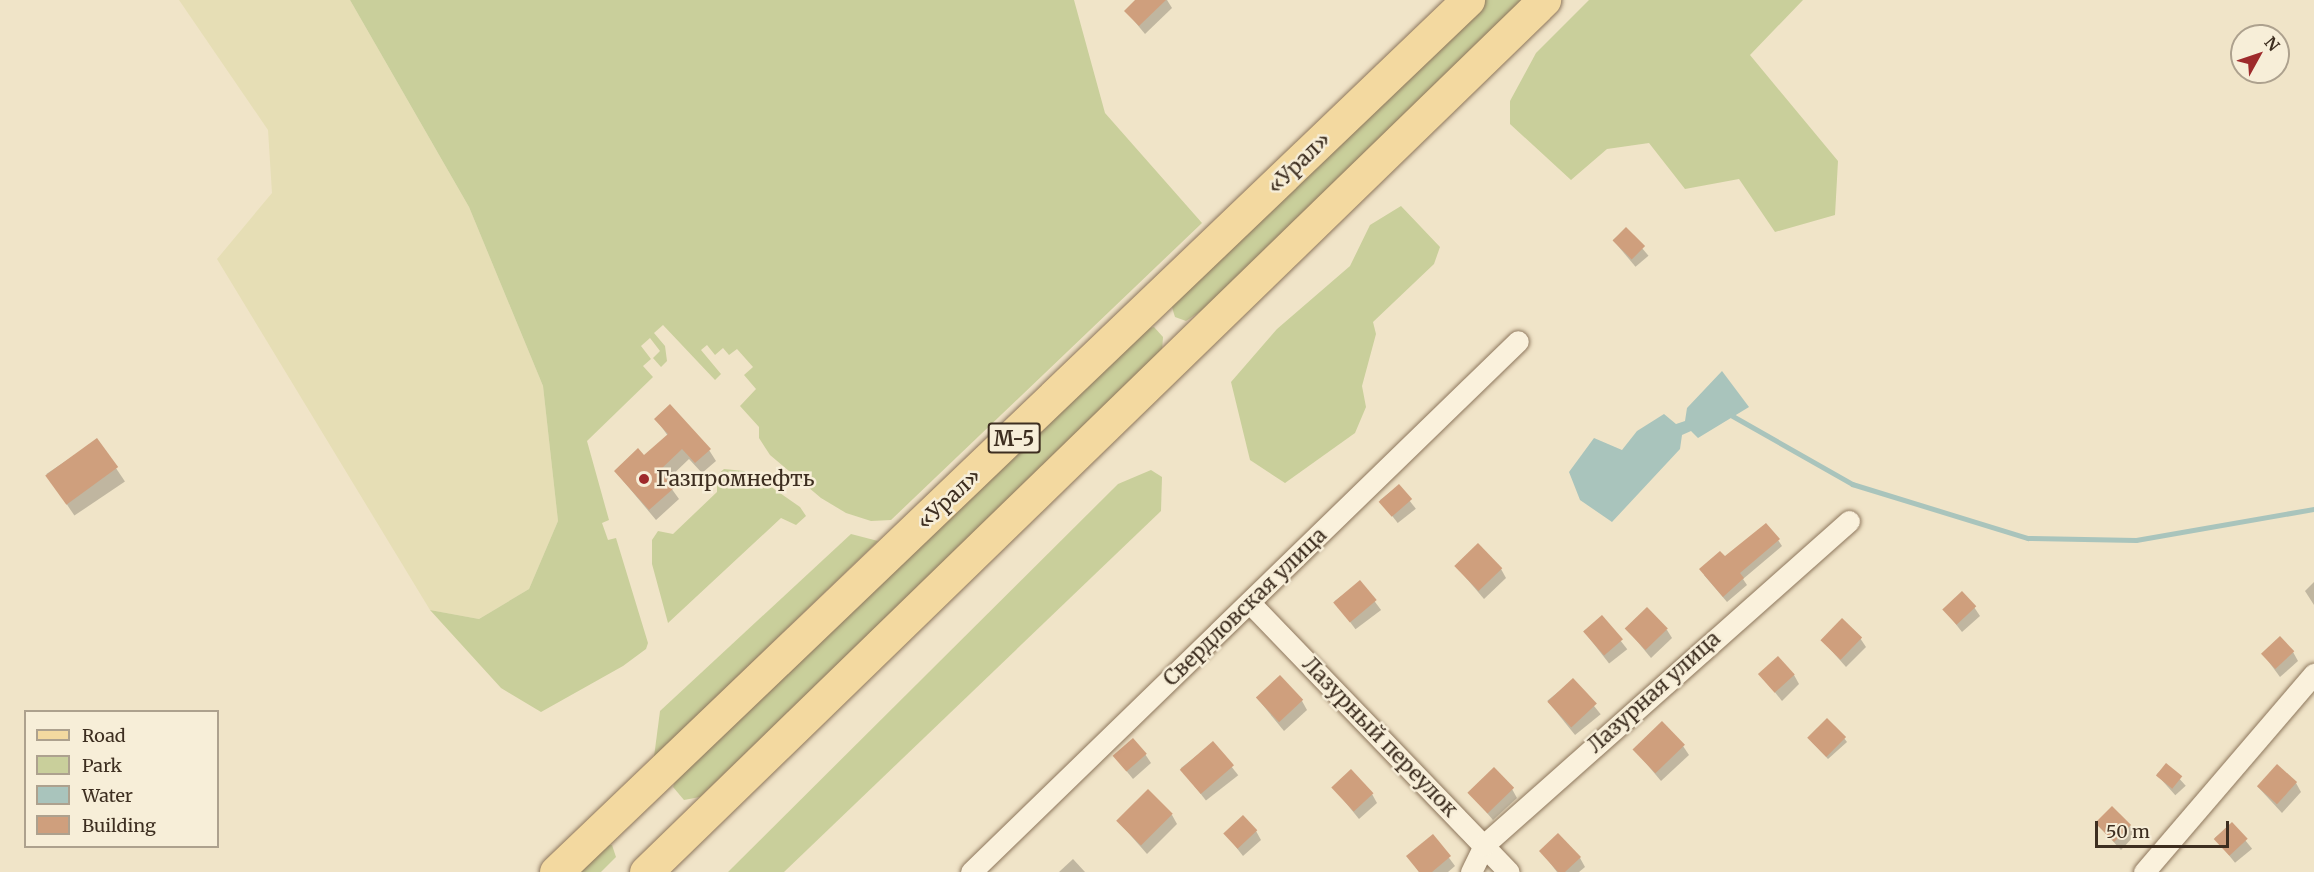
<!DOCTYPE html>
<html>
<head>
<meta charset="utf-8">
<style>
	body { margin:0 }
	#map { position:relative; width:2314px; height:872px; overflow:hidden; background:#f0e4c8; font-family:Merriweather,serif }
	div>[style] { position:absolute }
	[style*='--x'] { left:calc(var(--x)*1px); top:calc(var(--y)*1px); width:calc(var(--w)*1px); rotate:calc(var(--a)*1deg) }
	.farmland>* { inset:0; background:#e6deb5 }
	.green>* { inset:0; background:#c9cf9b }
	.water>* { inset:0; background:#a9c4bc }
	.shadow>* { inset:0; background:#0003; transform-origin:0 0 }
	.stream>* { height:5px; margin:-2.5px; padding:0 2.5px; transform-origin:2.5px; border-radius:2.5px; background:#a9c4bc }
	.building>* { inset:0; background:#cf9f7d; transform-origin:0 0 }
	.roads { filter:drop-shadow(0 0 2px #8d765c) drop-shadow(0 0 2px #8d765c) }
	.street>* { height:21px; margin:-10.5px; padding:0 10.5px; transform-origin:10.5px; border-radius:10.5px; background:#faf1dc }
	.primary>* { height:33px; margin:-16.5px; padding:0 16.5px; transform-origin:16.5px; border-radius:16.5px; background:#f3d9a0 }
	.dots>* { width:16px; height:16px; translate:-50% -50%; box-sizing:border-box; border:3px solid #f7eed8; border-radius:50% }
	span { translate:-50% -50%; white-space:nowrap; text-align:center; line-height:1.15; -webkit-text-stroke:5px #f7eed8; paint-order:stroke }
	.shield-label span { padding:2px 4px; background:#f7eed8; border:2px solid; border-radius:4px; -webkit-text-stroke-width:0 }
	.shield-label { font-size:20px; color:#3d2e20; font-weight:700 }
	.street-label { font-size:21px; color:#3d2e20 }
	.poi-label { font-size:21px; color:#3d2e20 }
	.left { translate:0 -50%; text-align:left }
	.legend { position:absolute; left:24px; top:710px; width:195px; height:138px; box-sizing:border-box; background:#f7eed8; border:2px solid #ada18e; margin:0; padding:8px 10px; list-style:none; font-size:18px; color:#3d2e20 }
	.legend li { display:flex; align-items:center; gap:12px; height:30px }
	.legend b { width:30px; border:2px solid #ada18e }
	.north { position:absolute; left:2230px; top:24px; width:60px; height:60px; box-sizing:border-box; background:#f7eed8; border:2px solid #ada18e; border-radius:50%; rotate:50deg; font-size:16px; font-weight:700; line-height:24px; text-align:center; color:#3d2e20 }
	.north::after { content:''; display:block; margin:auto; width:21px; height:27px; background:#9e2a2b; clip-path:polygon(50% 0,100% 100%,50% 72%,0 100%) }
	.scale { position:absolute; left:2095px; top:821px; width:134px; height:27px; box-sizing:border-box; border:3px solid #3d2e20; border-top:0; padding-left:8px; font-size:18px; line-height:21px; white-space:nowrap; color:#3d2e20; -webkit-text-stroke:4px #f7eed8; paint-order:stroke }
</style>
</head>
<body>
<div id="map">
	<div class="farmland">
		<i style="clip-path:polygon(179px 0,350px 0,469px 207px,543px 386px,558px 521px,529px 589px,479px 619px,430px 610px,217px 259px,272px 193px,268px 130px)"></i>
	</div>
	<div class="green">
		<i style="clip-path:polygon(350px 0,1074px 0,1105px 113px,1202px 223px,891px 520px,871px 521px,846px 513px,821px 498px,770px 455px,759px 438px,759px 427px,740px 406px,756px 389px,744px 375px,753px 367px,737px 349px,729px 355px,723px 348px,715px 355px,707px 345px,701px 350px,721px 374px,715px 380px,663px 325px,654px 333px,665px 346px,667px 361px,661px 367px,653px 358px,660px 351px,650px 338px,641px 346px,651px 359px,643px 366px,653px 377px,587px 441px,609px 520px,602px 523px,608px 540px,616px 538px,648px 643px,646px 649px,623px 666px,541px 712px,501px 688px,430px 610px,479px 619px,529px 589px,558px 521px,543px 386px,469px 207px)"></i>
		<i style="clip-path:polygon(1485px 0,1527px 0,1201px 311px,1186px 321px,1175px 317px,1171px 304px,1183px 289px)"></i>
		<i style="clip-path:polygon(1589px 0,1803px 0,1750px 55px,1838px 161px,1835px 215px,1775px 232px,1739px 179px,1685px 189px,1649px 143px,1607px 149px,1571px 180px,1510px 124px,1510px 101px,1536px 53px)"></i>
		<i style="clip-path:polygon(1401px 206px,1440px 247px,1434px 264px,1373px 322px,1376px 334px,1362px 386px,1366px 407px,1355px 433px,1285px 483px,1250px 460px,1231px 382px,1277px 329px,1350px 266px,1370px 225px)"></i>
		<i style="clip-path:polygon(1154px 327px,1163px 337px,1162px 351px,700px 797px,684px 800px,673px 787px,677px 776px,1141px 330px)"></i>
		<i style="clip-path:polygon(724px 469px,744px 471px,767px 484px,800px 507px,806px 516px,796px 525px,781px 518px,668px 623px,652px 564px,652px 540px,658px 531px,673px 534px,717px 492px,717px 475px)"></i>
		<i style="clip-path:polygon(1151px 470px,1162px 477px,1161px 511px,784px 872px,728px 872px,1118px 484px)"></i>
		<i style="clip-path:polygon(851px 534px,878px 541px,654px 757px,660px 711px)"></i>
		<i style="clip-path:polygon(605px 845px,612px 845px,616px 857px,601px 872px,578px 872px)"></i>
	</div>
	<div class="water">
		<i style="clip-path:polygon(1722px 371px,1749px 407px,1698px 438px,1691px 431px,1682px 435px,1680px 449px,1612px 522px,1580px 500px,1569px 472px,1594px 438px,1622px 450px,1637px 431px,1664px 414px,1676px 424px,1685px 421px,1687px 408px)"></i>
	</div>
	<div class="shadow">
		<i style="clip-path:polygon(1137px 0,1167px 0,1172px 8px,1145px 34px,1126px 11px)"></i>
		<i style="left:1626px;top:229px;width:35px;height:17px;rotate:50deg"></i>
		<i style="clip-path:polygon(656px 419px,709px 450px,716px 461px,702px 473px,689px 459px,666px 481px,679px 499px,656px 520px,615px 471px,644px 457px,668px 436px)"></i>
		<i style="left:97px;top:440px;width:50px;height:61px;rotate:56deg"></i>
		<i style="left:1398px;top:486px;width:29px;height:23px;rotate:52deg"></i>
		<i style="clip-path:polygon(1778px 540px,1782px 546px,1743px 579px,1747px 585px,1727px 602px,1704px 575px,1725px 558px)"></i>
		<i style="clip-path:polygon(1456px 566px,1501px 569px,1506px 578px,1484px 599px)"></i>
		<i style="left:1360px;top:582px;width:35px;height:32px;rotate:53deg"></i>
		<i style="clip-path:polygon(2314px 582px,2314px 605px,2305px 591px)"></i>
		<i style="clip-path:polygon(1974px 607px,1980px 616px,1962px 632px,1944px 609px)"></i>
		<i style="left:1602px;top:617px;width:41px;height:23px;rotate:52deg"></i>
		<i style="clip-path:polygon(1627px 629px,1667px 630px,1672px 638px,1651px 658px)"></i>
		<i style="clip-path:polygon(1860px 638px,1866px 647px,1846px 667px,1822px 640px)"></i>
		<i style="clip-path:polygon(2293px 652px,2298px 661px,2280px 677px,2263px 654px)"></i>
		<i style="clip-path:polygon(1760px 674px,1794px 675px,1799px 684px,1782px 701px)"></i>
		<i style="left:1573px;top:680px;width:44px;height:33px;rotate:51deg"></i>
		<i style="clip-path:polygon(1257px 698px,1302px 701px,1307px 710px,1284px 731px)"></i>
		<i style="clip-path:polygon(1844px 738px,1847px 742px,1828px 759px,1811px 741px)"></i>
		<i style="left:1213px;top:743px;width:41px;height:41px;rotate:52deg"></i>
		<i style="clip-path:polygon(1683px 746px,1689px 755px,1661px 781px,1634px 749px)"></i>
		<i style="clip-path:polygon(1145px 754px,1151px 763px,1133px 779px,1115px 757px)"></i>
		<i style="left:2167px;top:765px;width:28px;height:14px;rotate:48deg"></i>
		<i style="clip-path:polygon(2296px 783px,2301px 792px,2282px 813px,2258px 787px)"></i>
		<i style="clip-path:polygon(1333px 787px,1372px 794px,1377px 803px,1359px 819px)"></i>
		<i style="clip-path:polygon(1512px 789px,1517px 798px,1493px 820px,1469px 792px)"></i>
		<i style="clip-path:polygon(1172px 815px,1177px 824px,1147px 854px,1118px 821px)"></i>
		<i style="clip-path:polygon(2097px 824px,2130px 826px,2135px 835px,2121px 850px)"></i>
		<i style="left:2232px;top:824px;width:32px;height:22px;rotate:51deg"></i>
		<i style="clip-path:polygon(1256px 831px,1261px 840px,1243px 856px,1225px 833px)"></i>
		<i style="clip-path:polygon(1433px 836px,1455px 866px,1448px 872px,1419px 872px,1408px 856px)"></i>
		<i style="clip-path:polygon(1541px 851px,1580px 858px,1585px 867px,1579px 872px,1557px 872px)"></i>
		<i style="clip-path:polygon(1073px 859px,1085px 872px,1059px 872px)"></i>
	</div>
	<div class="stream">
		<i style="--x:1729;--y:414;--w:142;--a:29.6"></i>
		<i style="--x:1852;--y:484;--w:184;--a:17.1"></i>
		<i style="--x:2028;--y:538;--w:108;--a:1.1"></i>
		<i style="--x:2136;--y:540;--w:181;--a:-9.9"></i>
	</div>
	<div class="building">
		<i style="clip-path:polygon(1135px 0,1166px 0,1139px 26px,1124px 11px)"></i>
		<i style="left:1626px;top:227px;width:27px;height:19px;rotate:45deg"></i>
		<i style="clip-path:polygon(670px 404px,711px 449px,695px 463px,682px 449px,659px 471px,674px 488px,649px 510px,614px 471px,638px 448px,644px 455px,668px 434px,654px 419px)"></i>
		<i style="left:97px;top:438px;width:36px;height:64px;rotate:54deg"></i>
		<i style="left:1399px;top:484px;width:20px;height:27px;rotate:49deg"></i>
		<i style="clip-path:polygon(1766px 523px,1780px 539px,1740px 573px,1744px 578px,1723px 597px,1699px 569px,1720px 551px,1725px 556px)"></i>
		<i style="left:1478px;top:543px;width:35px;height:33px;rotate:46deg"></i>
		<i style="left:1360px;top:580px;width:26px;height:35px;rotate:50deg"></i>
		<i style="left:1962px;top:591px;width:21px;height:27px;rotate:47deg"></i>
		<i style="left:1647px;top:607px;width:30px;height:31px;rotate:46deg"></i>
		<i style="left:1602px;top:615px;width:32px;height:25px;rotate:49deg"></i>
		<i style="left:1842px;top:618px;width:28px;height:31px;rotate:44deg"></i>
		<i style="left:2280px;top:636px;width:21px;height:26px;rotate:47deg"></i>
		<i style="left:1778px;top:656px;width:25px;height:27px;rotate:48deg"></i>
		<i style="left:1280px;top:675px;width:34px;height:33px;rotate:47deg"></i>
		<i style="left:1573px;top:678px;width:35px;height:35px;rotate:47deg"></i>
		<i style="left:1827px;top:718px;width:27px;height:28px;rotate:45deg"></i>
		<i style="left:1662px;top:721px;width:33px;height:41px;rotate:46deg"></i>
		<i style="left:1133px;top:738px;width:21px;height:27px;rotate:49deg"></i>
		<i style="left:1213px;top:741px;width:32px;height:44px;rotate:49deg"></i>
		<i style="left:2166px;top:763px;width:21px;height:16px;rotate:39deg"></i>
		<i style="left:2277px;top:764px;width:27px;height:30px;rotate:42deg"></i>
		<i style="left:1494px;top:767px;width:29px;height:37px;rotate:46deg"></i>
		<i style="left:1351px;top:769px;width:33px;height:27px;rotate:47deg"></i>
		<i style="left:1148px;top:789px;width:35px;height:45px;rotate:45deg"></i>
		<i style="left:2112px;top:806px;width:27px;height:24px;rotate:45deg"></i>
		<i style="left:1243px;top:815px;width:21px;height:27px;rotate:47deg"></i>
		<i style="left:2232px;top:822px;width:23px;height:25px;rotate:47deg"></i>
		<i style="clip-path:polygon(1558px 833px,1581px 857px,1565px 872px,1558px 872px,1539px 851px)"></i>
		<i style="clip-path:polygon(1433px 834px,1451px 856px,1432px 872px,1419px 872px,1406px 856px)"></i>
	</div>
	<div class="roads">
		<div class="street">
			<i style="--x:1250;--y:603;--w:373;--a:46.1"></i>
			<i style="--x:971;--y:872;--w:762;--a:-44.15"></i>
			<i style="--x:1471;--y:872;--w:30;--a:-64"></i>
			<i style="--x:1484;--y:845;--w:488;--a:-41.6"></i>
			<i style="--x:2144;--y:872;--w:261;--a:-49.4"></i>
		</div>
		<div class="primary">
			<i style="--x:556;--y:872;--w:1262;--a:-43.72"></i>
			<i style="--x:646;--y:872;--w:1252;--a:-44.16"></i>
		</div>
	</div>
	<div class="dots">
		<i style="left:644px;top:479px;background:#9e2a2b"></i>
	</div>
	<div class="shield-label">
		<span style="left:1014px;top:438px">М-5</span>
	</div>
	<div class="street-label">
		<span style="left:1299px;top:163px;rotate:-44deg">«Урал»</span>
		<span style="left:949px;top:499px;rotate:-43deg">«Урал»</span>
		<span style="left:1245px;top:607px;rotate:-44deg">Свердловская улица</span>
		<span style="left:1654px;top:692px;rotate:-42deg">Лазурная улица</span>
		<span style="left:1380px;top:737px;rotate:46deg">Лазурный переулок</span>
	</div>
	<div class="poi-label">
		<span class="left" style="left:656px;top:479px">Газпромнефть</span>
	</div>
	<ul class="legend">
	<li><b style="height:8px;background:#f3d9a0"></b>Road</li>
	<li><b style="height:16px;background:#c9cf9b"></b>Park</li>
	<li><b style="height:16px;background:#a9c4bc"></b>Water</li>
	<li><b style="height:16px;background:#cf9f7d"></b>Building</li>
	</ul>
	<div class="north">N</div>
	<div class="scale">50 m</div>
</div>
</body>
</html>
